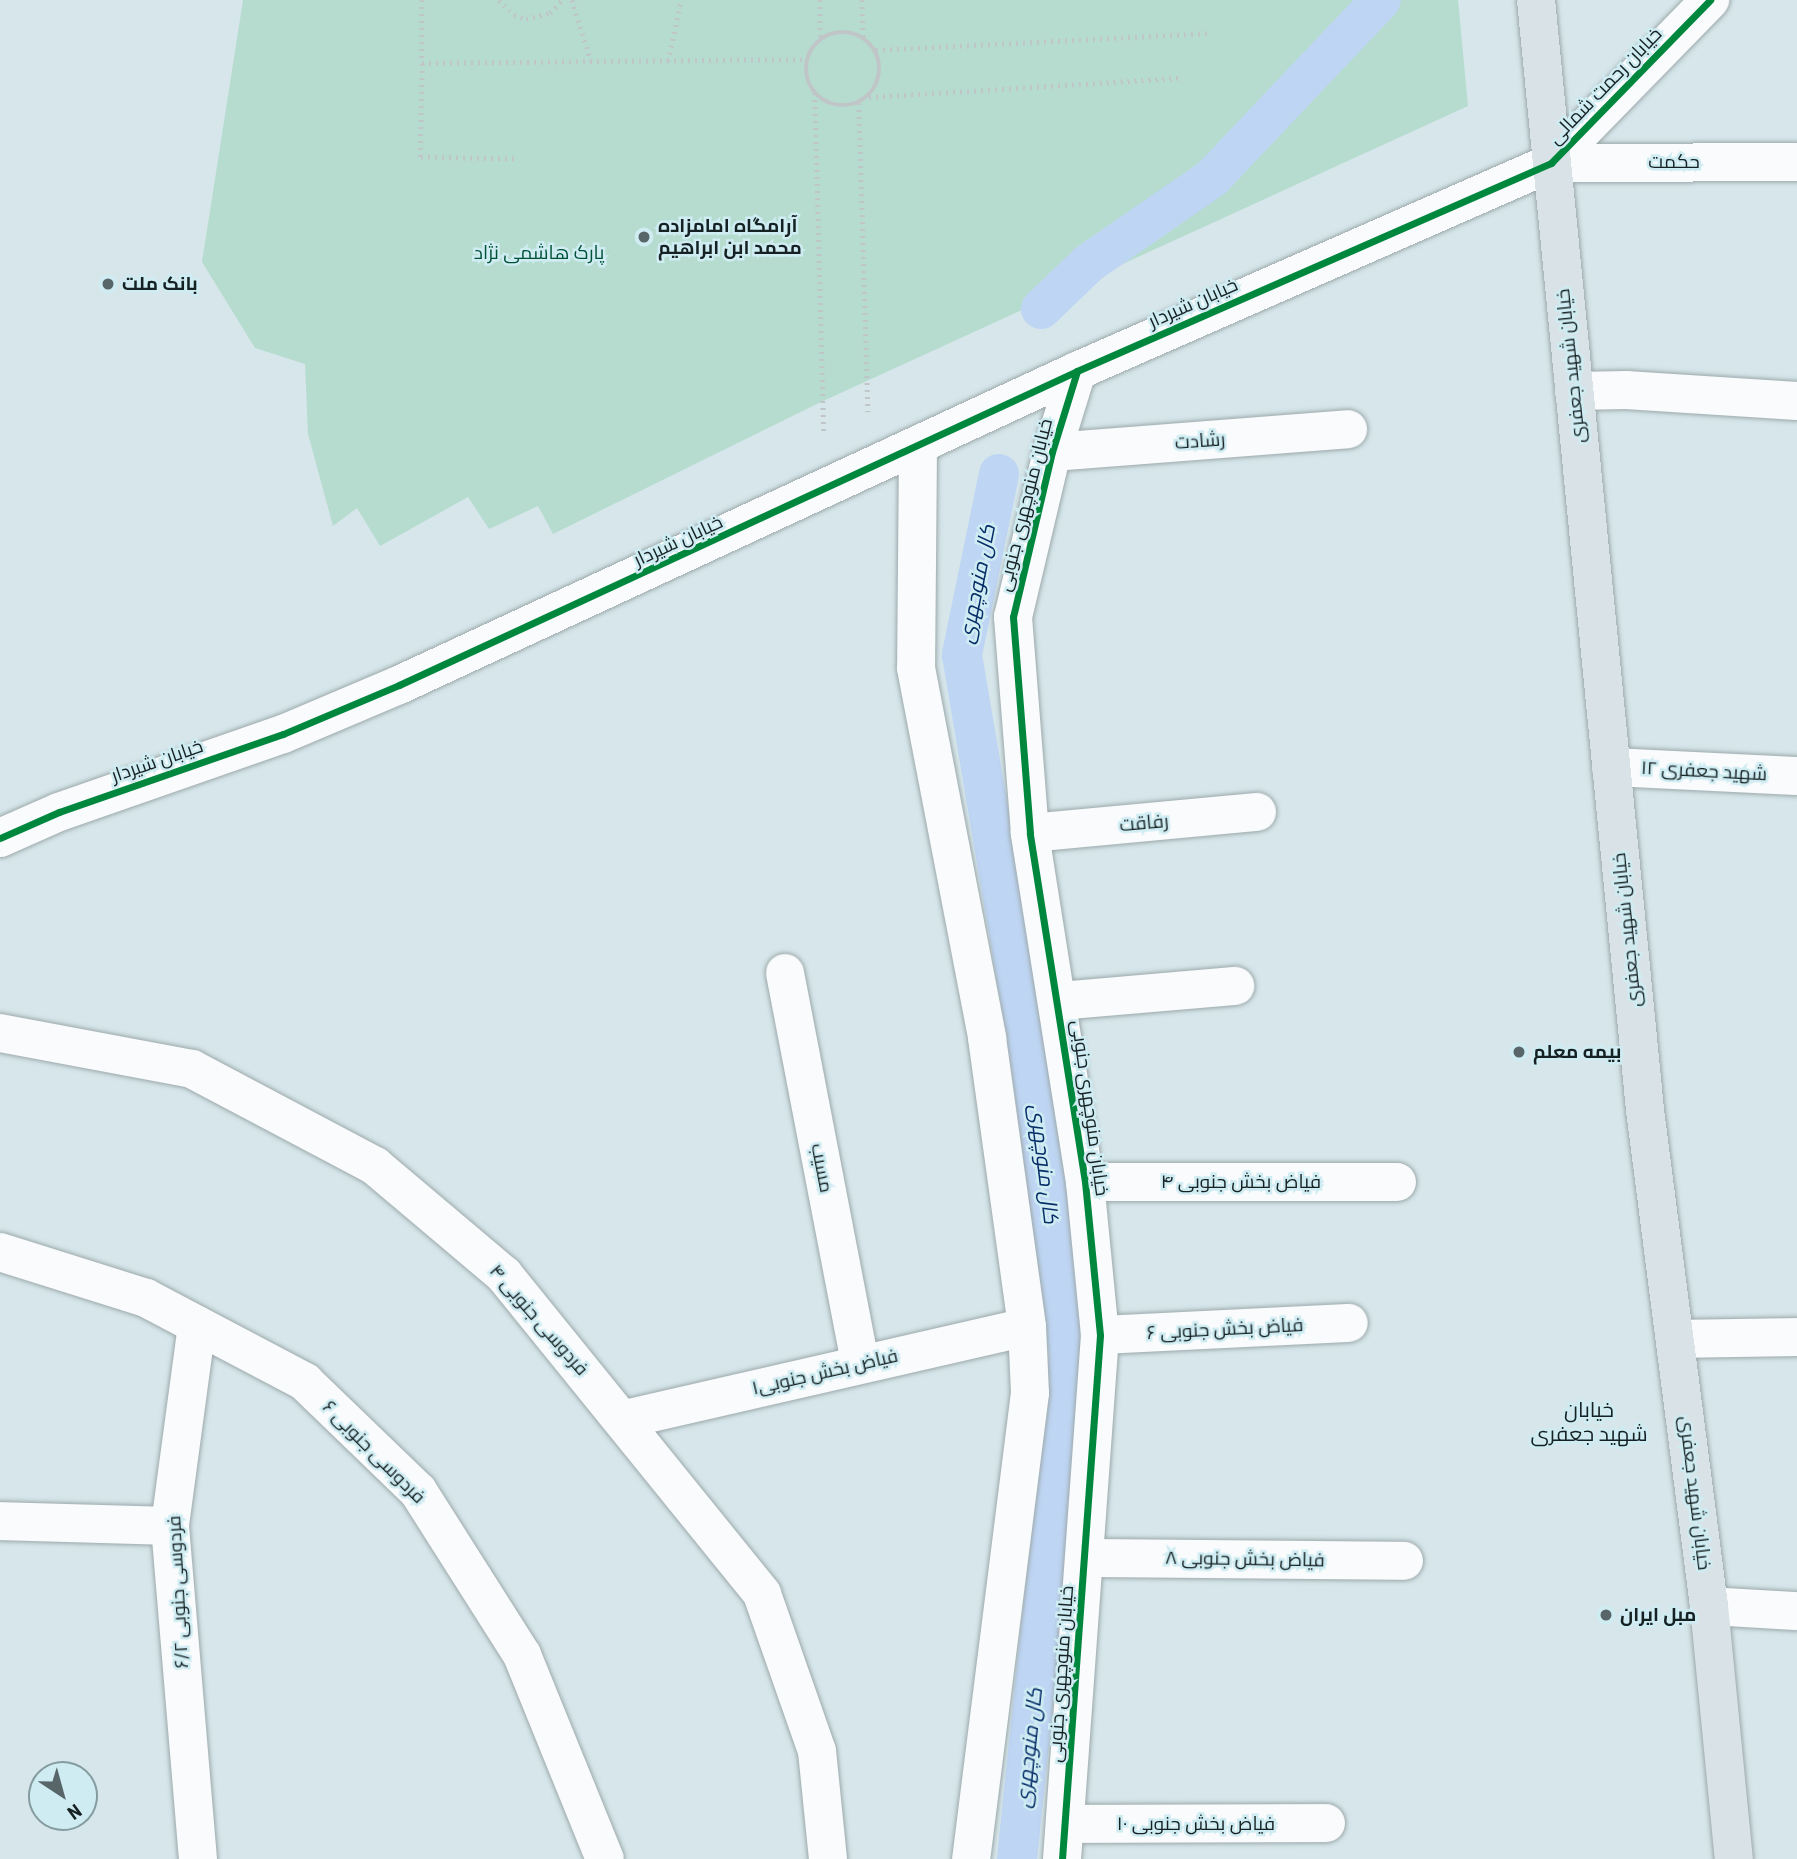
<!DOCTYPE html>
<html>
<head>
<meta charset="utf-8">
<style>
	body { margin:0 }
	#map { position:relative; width:1797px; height:1859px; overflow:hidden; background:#d6e6ea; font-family:"Roboto Condensed",Cairo,sans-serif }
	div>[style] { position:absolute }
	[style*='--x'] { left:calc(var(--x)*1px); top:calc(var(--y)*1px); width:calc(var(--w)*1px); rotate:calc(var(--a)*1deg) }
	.green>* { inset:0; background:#b6dccf }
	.canal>* { height:40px; margin:-20px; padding:0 20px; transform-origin:20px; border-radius:20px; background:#bed5f3 }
	.path>* { height:4.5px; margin-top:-2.25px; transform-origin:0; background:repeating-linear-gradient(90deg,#c0c6c7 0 2px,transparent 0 7px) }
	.path>.ring { margin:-2.25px; padding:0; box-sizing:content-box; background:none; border:4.5px solid #c0c6c7; border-radius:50% }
	.roads { filter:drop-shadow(0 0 2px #9da9ac) drop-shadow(0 0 2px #9da9ac) }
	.minor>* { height:38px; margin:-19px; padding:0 19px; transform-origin:19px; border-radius:19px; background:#f9fbfc }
	.major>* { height:38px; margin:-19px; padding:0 19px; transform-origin:19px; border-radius:19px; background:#d9e2e6 }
	.cycleway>* { height:7px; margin:-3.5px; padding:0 3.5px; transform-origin:3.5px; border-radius:3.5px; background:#00873e }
	.dots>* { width:19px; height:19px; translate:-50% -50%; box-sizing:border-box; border:4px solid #ceecf2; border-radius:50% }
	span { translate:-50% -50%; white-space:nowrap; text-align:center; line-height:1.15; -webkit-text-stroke:5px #ceecf2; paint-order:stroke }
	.street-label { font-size:19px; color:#162123 }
	.poi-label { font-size:19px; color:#162123; font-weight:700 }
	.left { translate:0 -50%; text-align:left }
	.park-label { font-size:19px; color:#005137 }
	.water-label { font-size:21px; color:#062d67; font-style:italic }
	.neighbourhood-label { font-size:21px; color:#162123 }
	.north { position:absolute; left:28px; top:1761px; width:70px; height:70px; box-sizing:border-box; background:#ceecf2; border:2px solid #849b9f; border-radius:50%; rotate:144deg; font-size:19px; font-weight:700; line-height:28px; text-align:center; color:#162123 }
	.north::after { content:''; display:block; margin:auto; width:24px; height:32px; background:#596669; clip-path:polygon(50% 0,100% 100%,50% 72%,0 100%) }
</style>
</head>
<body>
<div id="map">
	<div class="green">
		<i style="clip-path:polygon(243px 0,1458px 0,1468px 106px,821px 402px,553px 534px,538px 506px,489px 529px,468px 497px,380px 546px,357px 508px,333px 526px,308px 434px,305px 364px,255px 348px,202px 262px)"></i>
	</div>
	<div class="canal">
		<i style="--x:1041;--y:309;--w:66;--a:-43.8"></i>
		<i style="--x:1089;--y:263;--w:150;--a:-34.6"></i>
		<i style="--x:1212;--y:178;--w:245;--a:-46.5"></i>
		<i style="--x:999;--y:474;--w:185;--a:101.6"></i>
		<i style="--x:962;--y:655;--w:409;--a:80.4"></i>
		<i style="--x:1030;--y:1058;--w:300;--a:82.5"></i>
		<i style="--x:1069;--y:1355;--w:507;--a:95.89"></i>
	</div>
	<div class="path">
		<i style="--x:422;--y:0;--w:62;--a:90"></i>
		<i style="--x:499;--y:0;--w:21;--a:45"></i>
		<i style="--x:514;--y:15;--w:13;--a:18"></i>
		<i style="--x:526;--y:19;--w:25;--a:-14"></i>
		<i style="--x:550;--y:13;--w:18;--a:-47"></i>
		<i style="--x:572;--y:0;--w:64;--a:72.7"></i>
		<i style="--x:820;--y:0;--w:39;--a:89"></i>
		<i style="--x:862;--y:0;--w:37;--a:88"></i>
		<i class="ring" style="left:806px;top:32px;width:69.5px;height:69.5px"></i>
		<i style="--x:876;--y:50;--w:335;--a:-2.9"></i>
		<i style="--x:668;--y:61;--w:62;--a:-78"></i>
		<i style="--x:815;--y:93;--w:340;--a:88.5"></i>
		<i style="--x:869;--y:97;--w:310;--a:-3.5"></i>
		<i style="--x:859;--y:103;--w:309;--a:88.3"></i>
		<i style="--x:514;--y:159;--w:94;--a:-178.8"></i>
		<i style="--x:420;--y:157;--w:94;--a:-88.8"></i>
		<i style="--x:422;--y:63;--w:385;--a:-0.6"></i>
	</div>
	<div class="roads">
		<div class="minor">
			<i style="--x:1551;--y:163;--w:246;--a:-0.2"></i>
			<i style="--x:1574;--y:391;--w:52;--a:-1.1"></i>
			<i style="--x:1626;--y:390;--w:171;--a:3.7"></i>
			<i style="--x:918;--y:448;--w:220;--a:90.5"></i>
			<i style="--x:916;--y:668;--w:377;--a:79.1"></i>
			<i style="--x:987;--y:1038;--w:292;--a:82.1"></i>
			<i style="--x:1027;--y:1327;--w:66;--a:87.4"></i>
			<i style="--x:1030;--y:1393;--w:470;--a:97.2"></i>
			<i style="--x:1052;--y:452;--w:297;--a:-4.4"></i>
			<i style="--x:1611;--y:767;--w:186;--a:2.8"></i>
			<i style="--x:1030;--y:833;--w:228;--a:-5.3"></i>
			<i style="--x:0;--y:838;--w:64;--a:-23.8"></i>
			<i style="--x:59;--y:812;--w:237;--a:-19.2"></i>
			<i style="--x:283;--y:734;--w:126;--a:-22.9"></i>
			<i style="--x:399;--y:685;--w:747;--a:-24.85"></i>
			<i style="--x:1077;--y:371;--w:518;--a:-23.69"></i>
			<i style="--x:1551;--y:163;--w:228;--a:-45.7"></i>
			<i style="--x:785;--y:973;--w:397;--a:79.1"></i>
			<i style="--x:1059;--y:1001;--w:177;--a:-4.9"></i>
			<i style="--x:0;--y:1033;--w:195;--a:10.6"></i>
			<i style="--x:192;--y:1069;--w:207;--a:27.9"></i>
			<i style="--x:375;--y:1166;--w:169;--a:40.2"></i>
			<i style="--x:504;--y:1275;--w:410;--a:51"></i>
			<i style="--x:762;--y:1594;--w:166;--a:70.7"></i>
			<i style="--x:817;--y:1751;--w:109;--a:84.2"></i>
			<i style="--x:1085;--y:1182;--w:312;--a:0"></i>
			<i style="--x:0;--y:1252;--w:153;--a:17.5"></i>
			<i style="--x:146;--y:1298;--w:180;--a:27.8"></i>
			<i style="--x:305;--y:1382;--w:157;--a:44"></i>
			<i style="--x:418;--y:1491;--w:194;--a:57.6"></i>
			<i style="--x:522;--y:1655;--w:220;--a:67.9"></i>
			<i style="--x:197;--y:1325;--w:203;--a:97.7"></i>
			<i style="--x:170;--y:1526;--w:334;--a:85.2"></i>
			<i style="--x:1100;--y:1335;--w:249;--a:-2.8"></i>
			<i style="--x:1675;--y:1339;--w:122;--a:-0.9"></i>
			<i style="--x:625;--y:1419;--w:412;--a:-12.9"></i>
			<i style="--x:0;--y:1521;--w:170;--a:1.7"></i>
			<i style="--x:1086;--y:1558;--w:318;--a:0.5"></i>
			<i style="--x:1709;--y:1606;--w:88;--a:3.3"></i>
			<i style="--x:1066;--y:1824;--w:260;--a:-0.2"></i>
			<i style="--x:1062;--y:1859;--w:525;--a:-85.85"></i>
			<i style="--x:1100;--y:1335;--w:154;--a:-95.6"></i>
			<i style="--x:1085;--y:1182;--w:353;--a:-99"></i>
			<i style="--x:1030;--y:833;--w:217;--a:-94.5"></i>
			<i style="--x:1013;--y:617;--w:170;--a:-76.7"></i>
			<i style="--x:1052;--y:452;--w:85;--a:-72.8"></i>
		</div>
		<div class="major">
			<i style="--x:1536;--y:0;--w:1115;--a:84.39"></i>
			<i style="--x:1645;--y:1110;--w:500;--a:82.65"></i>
			<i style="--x:1709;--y:1606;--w:254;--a:84.4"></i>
		</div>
	</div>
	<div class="cycleway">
		<i style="--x:0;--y:838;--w:64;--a:-23.8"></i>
		<i style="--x:59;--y:812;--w:237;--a:-19.2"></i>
		<i style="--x:283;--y:734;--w:126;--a:-22.9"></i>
		<i style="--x:399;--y:685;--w:747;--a:-24.85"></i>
		<i style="--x:1077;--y:371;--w:518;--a:-23.69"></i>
		<i style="--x:1551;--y:163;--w:228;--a:-45.7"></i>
		<i style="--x:1062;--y:1859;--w:525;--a:-85.85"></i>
		<i style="--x:1100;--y:1335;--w:154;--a:-95.6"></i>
		<i style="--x:1085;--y:1182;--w:353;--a:-99"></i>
		<i style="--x:1030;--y:833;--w:217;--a:-94.5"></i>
		<i style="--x:1013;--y:617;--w:170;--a:-76.7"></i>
		<i style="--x:1052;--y:452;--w:85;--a:-72.8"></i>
	</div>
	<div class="dots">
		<i style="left:644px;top:237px;background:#596669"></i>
		<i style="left:108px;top:284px;background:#596669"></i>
		<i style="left:1519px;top:1052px;background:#596669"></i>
		<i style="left:1606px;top:1615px;background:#596669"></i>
	</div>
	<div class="street-label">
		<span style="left:1605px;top:86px;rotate:-46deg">خیابان رحمت شمالی</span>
		<span style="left:1674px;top:162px">حکمت</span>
		<span style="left:1193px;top:303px;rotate:-24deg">خیابان شیردار</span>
		<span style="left:1571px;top:366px;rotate:-96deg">خیابان شهید جعفری</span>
		<span style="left:1200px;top:441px;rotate:-4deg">رشادت</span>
		<span style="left:1025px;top:505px;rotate:-76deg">خیابان منوچهری جنوبی</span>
		<span style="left:678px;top:541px;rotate:-25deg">خیابان شیردار</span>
		<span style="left:157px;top:761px;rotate:-19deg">خیابان شیردار</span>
		<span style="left:1704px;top:771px;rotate:3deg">شهید جعفری ۱۲</span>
		<span style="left:1144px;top:823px;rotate:-5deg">رفاقت</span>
		<span style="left:1627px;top:930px;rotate:-96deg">خیابان شهید جعفری</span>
		<span style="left:1090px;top:1108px;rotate:82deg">خیابان منوچهری جنوبی</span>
		<span style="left:822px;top:1168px;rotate:79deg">مسیب</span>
		<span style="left:1241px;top:1182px">فیاض بخش جنوبی ۴</span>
		<span style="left:539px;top:1320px;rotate:49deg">فردوسی جنوبی ۴</span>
		<span style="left:1225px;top:1329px;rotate:-3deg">فیاض بخش جنوبی ۶</span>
		<span style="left:825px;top:1372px;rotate:-13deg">فیاض بخش جنوبی۱</span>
		<span style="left:374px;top:1452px;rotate:45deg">فردوسی جنوبی ۶</span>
		<span style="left:1695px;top:1493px;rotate:83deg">خیابان شهید جعفری</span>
		<span style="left:1245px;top:1559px;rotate:1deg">فیاض بخش جنوبی ۸</span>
		<span style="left:178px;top:1592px;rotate:-93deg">فردوسی جنوبی ۶/۲</span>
		<span style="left:1061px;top:1674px;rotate:-86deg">خیابان منوچهری جنوبی</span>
		<span style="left:1196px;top:1824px">فیاض بخش جنوبی ۱۰</span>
	</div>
	<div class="poi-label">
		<span class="left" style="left:658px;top:237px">آرامگاه امامزاده<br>محمد ابن ابراهیم</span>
		<span class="left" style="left:122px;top:284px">بانک ملت</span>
		<span class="left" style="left:1533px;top:1052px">بیمه معلم</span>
		<span class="left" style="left:1620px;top:1615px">مبل ایران</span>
	</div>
	<div class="park-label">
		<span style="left:539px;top:253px">پارک هاشمی نژاد</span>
	</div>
	<div class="water-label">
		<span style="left:977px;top:584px;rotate:-79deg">کال منوچهری</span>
		<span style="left:1044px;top:1164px;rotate:83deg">کال منوچهری</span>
		<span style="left:1029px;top:1748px;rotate:-84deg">کال منوچهری</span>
	</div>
	<div class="neighbourhood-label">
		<span style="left:1589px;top:1422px">خیابان<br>شهید جعفری</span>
	</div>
	<div class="north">N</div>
</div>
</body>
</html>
